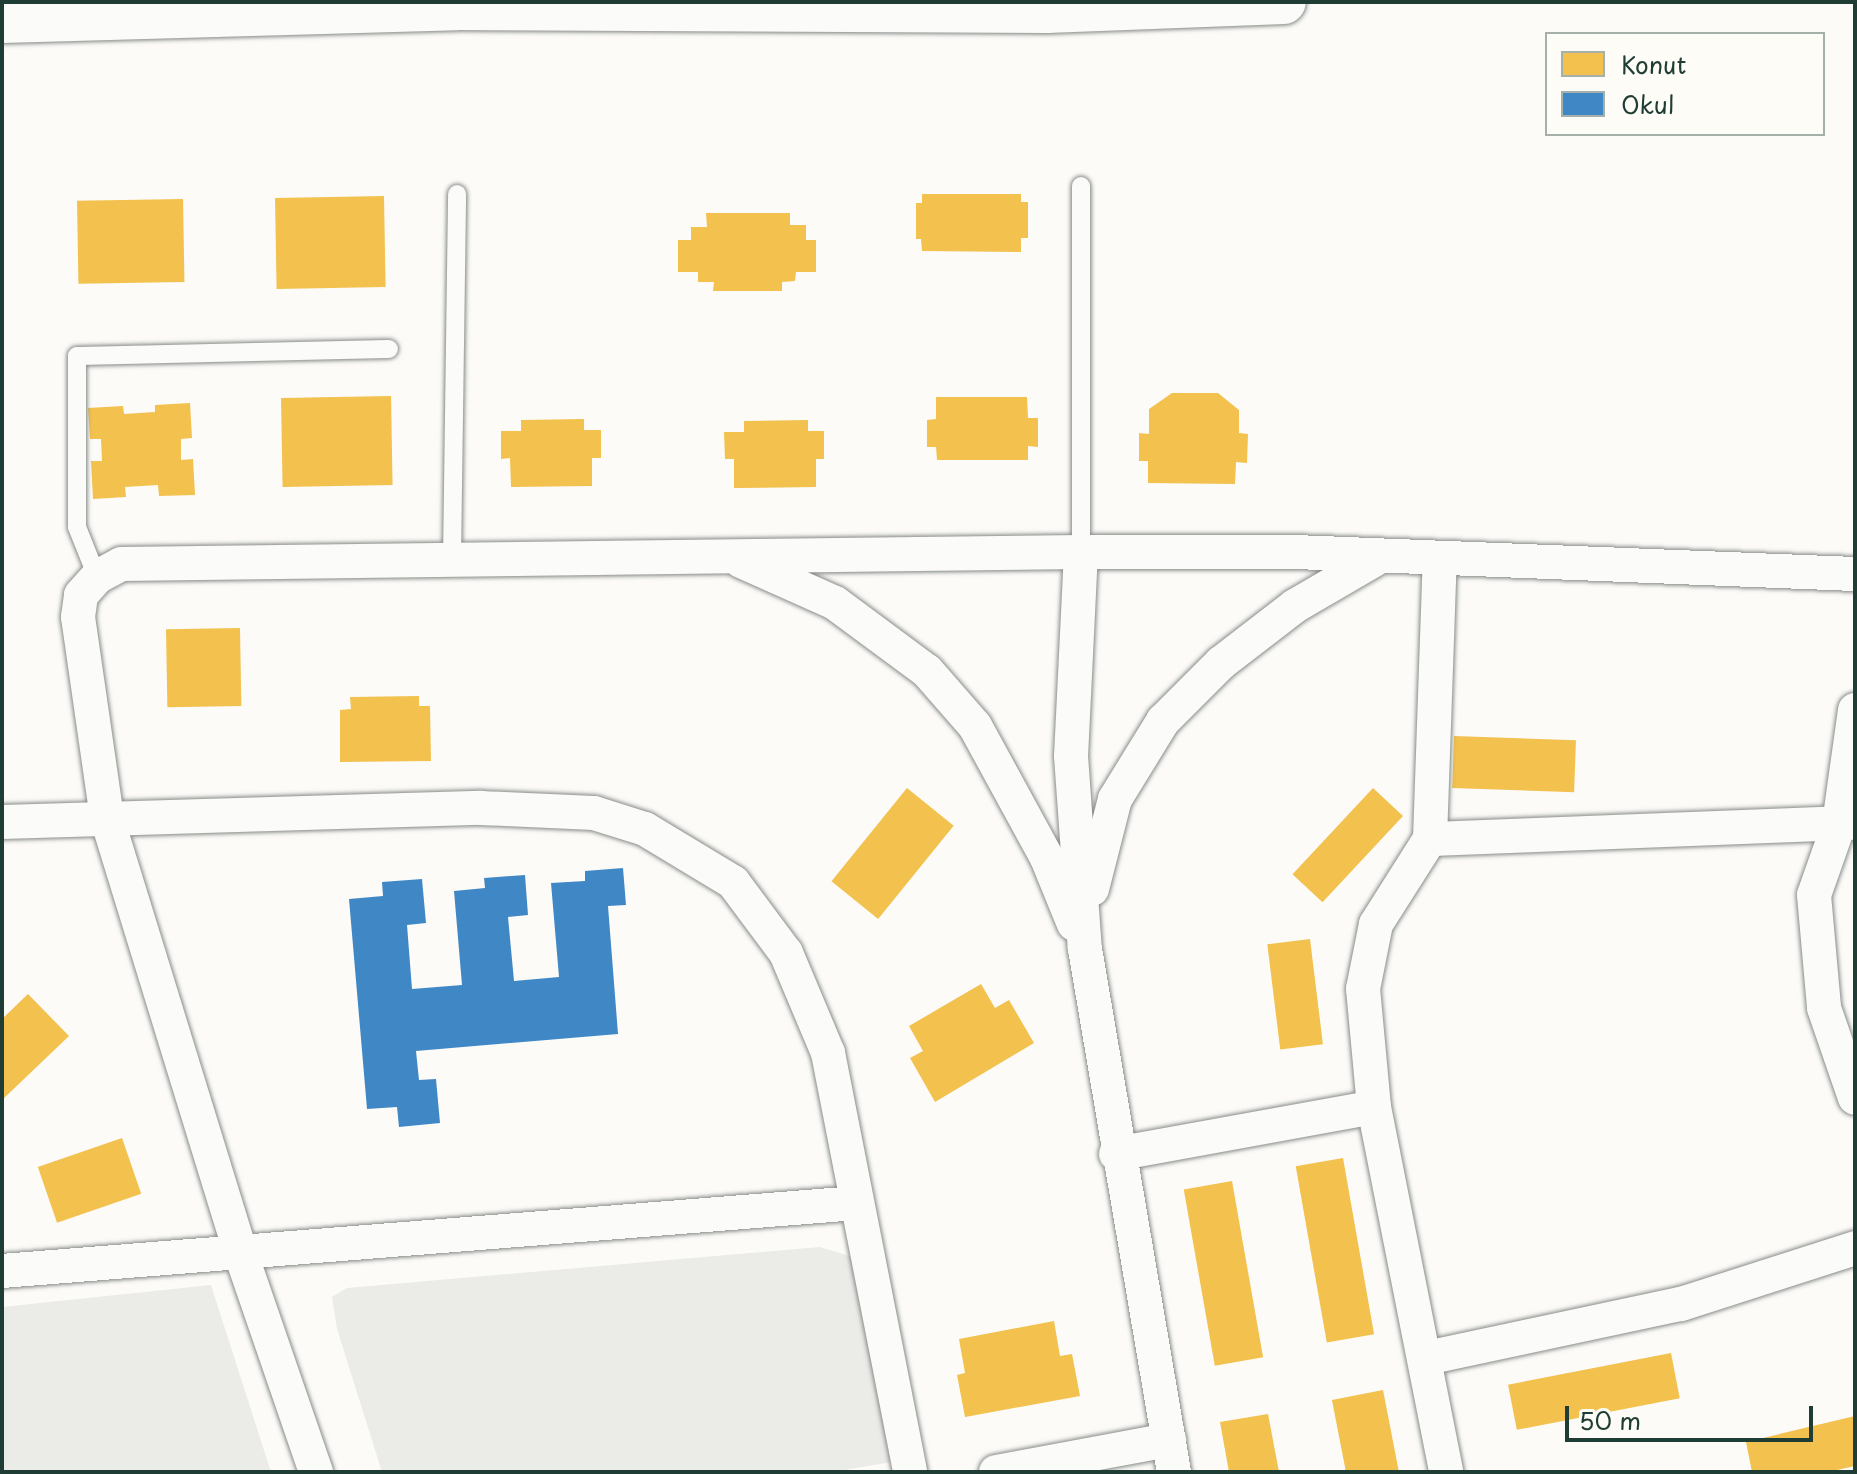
<!DOCTYPE html>
<html>
<head>
<meta charset="utf-8">
<style>
	body { margin:0 }
	#map { position:relative; width:1857px; height:1474px; overflow:hidden; background:#fcfbf8; font-family:"Playpen Sans",sans-serif }
	div>[style] { position:absolute }
	[style*='--x'] { left:calc(var(--x)*1px); top:calc(var(--y)*1px); width:calc(var(--w)*1px); rotate:calc(var(--a)*1deg) }
	.green>* { inset:0; background:#ebece8 }
	.homes>* { inset:0; background:#f2c14e; transform-origin:0 0 }
	.schools>* { inset:0; background:#3f88c5 }
	.roads { filter:drop-shadow(0 0 2px #888d8a) drop-shadow(0 0 2px #888d8a) }
	.lane>* { height:18px; margin:-9px; padding:0 9px; transform-origin:9px; border-radius:9px; background:#fbfbf9 }
	.street>* { height:34px; margin:-17px; padding:0 17px; transform-origin:17px; border-radius:17px; background:#fbfbf9 }
	.highway>* { height:44px; margin:-22px; padding:0 22px; transform-origin:22px; border-radius:22px; background:#fbfbf9 }
	span { translate:-50% -50%; white-space:nowrap; text-align:center; line-height:1.15; -webkit-text-stroke:8px #fdfcf7; paint-order:stroke }
	.frame { position:absolute; inset:0; border:4px solid #1f3d34; pointer-events:none }
	.legend { position:absolute; left:1545px; top:32px; width:280px; height:104px; box-sizing:border-box; background:#fdfcf7; border:2px solid #a4b0a9; margin:0; padding:10px 14px; list-style:none; font-size:24px; color:#1f3d34 }
	.legend li { display:flex; align-items:center; gap:16px; height:40px }
	.legend b { width:40px; border:2px solid #a4b0a9 }
	.scale { position:absolute; left:1565px; top:1406px; width:248px; height:36px; box-sizing:border-box; border:4px solid #1f3d34; border-top:0; padding-left:10px; font-size:24px; line-height:28px; white-space:nowrap; color:#1f3d34; -webkit-text-stroke:6px #fdfcf7; paint-order:stroke }
</style>
</head>
<body>
<div id="map">
	<div class="green">
		<i style="clip-path:polygon(820px 1247px,863px 1260px,898px 1461px,833px 1472px,382px 1472px,337px 1329px,332px 1297px,347px 1288px)"></i>
		<i style="clip-path:polygon(211px 1285px,271px 1472px,2px 1472px,2px 1307px)"></i>
	</div>
	<div class="homes">
		<i style="clip-path:polygon(922px 194px,1021px 194px,1021px 202px,1028px 202px,1028px 238px,1021px 238px,1021px 252px,922px 251px,921px 239px,916px 239px,916px 203px,922px 203px)"></i>
		<i style="left:384px;top:196px;width:91px;height:109px;rotate:89deg"></i>
		<i style="left:183px;top:199px;width:83px;height:106px;rotate:89deg"></i>
		<i style="clip-path:polygon(706px 213px,790px 213px,790px 225px,806px 225px,806px 240px,816px 240px,816px 272px,796px 272px,795px 281px,782px 282px,782px 291px,713px 291px,714px 282px,698px 282px,698px 272px,678px 272px,678px 240px,691px 240px,691px 227px,707px 227px)"></i>
		<i style="clip-path:polygon(1172px 393px,1218px 393px,1239px 410px,1239px 433px,1248px 434px,1247px 463px,1236px 462px,1235px 484px,1148px 483px,1148px 461px,1139px 461px,1139px 433px,1149px 434px,1149px 409px)"></i>
		<i style="left:391px;top:396px;width:89px;height:110px;rotate:89deg"></i>
		<i style="clip-path:polygon(936px 397px,1027px 397px,1028px 418px,1038px 418px,1038px 447px,1028px 446px,1028px 460px,937px 460px,936px 447px,927px 447px,927px 420px,936px 419px)"></i>
		<i style="clip-path:polygon(190px 403px,192px 438px,181px 439px,181px 460px,193px 459px,195px 495px,159px 496px,158px 485px,125px 487px,126px 497px,93px 499px,91px 461px,102px 461px,101px 439px,90px 439px,88px 408px,123px 406px,124px 414px,155px 412px,155px 405px)"></i>
		<i style="clip-path:polygon(584px 419px,584px 430px,601px 430px,601px 458px,592px 458px,592px 486px,511px 487px,510px 458px,501px 459px,501px 431px,521px 431px,521px 420px)"></i>
		<i style="clip-path:polygon(808px 420px,808px 431px,824px 431px,824px 459px,816px 459px,816px 487px,734px 488px,734px 459px,725px 459px,724px 432px,744px 432px,744px 421px)"></i>
		<i style="left:240px;top:628px;width:78px;height:74px;rotate:89deg"></i>
		<i style="clip-path:polygon(419px 696px,419px 706px,430px 706px,431px 761px,340px 762px,340px 710px,351px 709px,350px 697px)"></i>
		<i style="left:1454px;top:736px;width:122px;height:52px;rotate:2deg"></i>
		<i style="left:907px;top:788px;width:60px;height:120px;rotate:39deg"></i>
		<i style="left:1373px;top:788px;width:41px;height:118px;rotate:43deg"></i>
		<i style="left:1310px;top:939px;width:106px;height:43px;rotate:83deg"></i>
		<i style="clip-path:polygon(981px 984px,995px 1008px,1009px 1000px,1034px 1043px,935px 1102px,910px 1058px,923px 1051px,909px 1026px)"></i>
		<i style="clip-path:polygon(28px 994px,69px 1036px,2px 1100px,2px 1019px)"></i>
		<i style="left:122px;top:1138px;width:59px;height:89px;rotate:71deg"></i>
		<i style="left:1343px;top:1158px;width:179px;height:48px;rotate:80deg"></i>
		<i style="left:1232px;top:1181px;width:179px;height:49px;rotate:80deg"></i>
		<i style="clip-path:polygon(1054px 1321px,1060px 1356px,1072px 1354px,1080px 1396px,965px 1417px,957px 1375px,965px 1373px,959px 1339px)"></i>
		<i style="left:1671px;top:1353px;width:46px;height:166px;rotate:79deg"></i>
		<i style="left:1383px;top:1390px;width:84px;height:52px;rotate:79deg"></i>
		<i style="clip-path:polygon(1268px 1414px,1279px 1472px,1229px 1472px,1220px 1422px)"></i>
		<i style="clip-path:polygon(1855px 1416px,1855px 1466px,1828px 1472px,1752px 1472px,1746px 1442px)"></i>
	</div>
	<div class="schools">
		<i style="clip-path:polygon(623px 868px,626px 905px,608px 906px,618px 1034px,416px 1051px,419px 1080px,436px 1079px,440px 1123px,399px 1127px,397px 1107px,367px 1109px,349px 899px,383px 896px,382px 882px,422px 879px,426px 923px,407px 925px,412px 989px,462px 985px,454px 891px,485px 888px,484px 878px,525px 875px,528px 915px,508px 917px,514px 981px,559px 977px,551px 883px,585px 881px,585px 871px)"></i>
	</div>
	<div class="roads">
		<div class="lane">
			<i style="--x:1081;--y:186;--w:366;--a:90"></i>
			<i style="--x:452;--y:559;--w:365;--a:-89.2"></i>
			<i style="--x:97;--y:577;--w:54;--a:-111.8"></i>
			<i style="--x:77;--y:527;--w:171;--a:-90"></i>
			<i style="--x:77;--y:356;--w:312;--a:-1.3"></i>
		</div>
		<div class="street">
			<i style="--x:1081;--y:552;--w:204;--a:92.8"></i>
			<i style="--x:1071;--y:756;--w:194;--a:85.9"></i>
			<i style="--x:1085;--y:949;--w:531;--a:80.34"></i>
			<i style="--x:741;--y:561;--w:103;--a:24.1"></i>
			<i style="--x:835;--y:603;--w:114;--a:36.5"></i>
			<i style="--x:927;--y:671;--w:73;--a:48.9"></i>
			<i style="--x:975;--y:726;--w:150;--a:61.4"></i>
			<i style="--x:1047;--y:858;--w:71;--a:67.8"></i>
			<i style="--x:1855;--y:710;--w:115;--a:98"></i>
			<i style="--x:1839;--y:824;--w:75;--a:109.4"></i>
			<i style="--x:1814;--y:895;--w:113;--a:84.9"></i>
			<i style="--x:1824;--y:1008;--w:95;--a:71"></i>
			<i style="--x:2;--y:822;--w:479;--a:-1.7"></i>
			<i style="--x:481;--y:808;--w:113;--a:2.5"></i>
			<i style="--x:594;--y:813;--w:53;--a:17.4"></i>
			<i style="--x:645;--y:829;--w:103;--a:31.1"></i>
			<i style="--x:733;--y:882;--w:89;--a:53.3"></i>
			<i style="--x:786;--y:953;--w:108;--a:67.2"></i>
			<i style="--x:828;--y:1053;--w:427;--a:78.9"></i>
			<i style="--x:1430;--y:839;--w:425;--a:-2.2"></i>
			<i style="--x:1092;--y:889;--w:93;--a:-75.7"></i>
			<i style="--x:1115;--y:799;--w:92;--a:-58.4"></i>
			<i style="--x:1163;--y:721;--w:82;--a:-45"></i>
			<i style="--x:1221;--y:663;--w:93;--a:-37.6"></i>
			<i style="--x:1295;--y:606;--w:99;--a:-30.2"></i>
			<i style="--x:1374;--y:1107;--w:119;--a:-95.3"></i>
			<i style="--x:1363;--y:989;--w:66;--a:-78.7"></i>
			<i style="--x:1376;--y:924;--w:101;--a:-57.6"></i>
			<i style="--x:1430;--y:839;--w:281;--a:-88"></i>
			<i style="--x:1116;--y:1154;--w:262;--a:-10.3"></i>
			<i style="--x:1374;--y:1107;--w:372;--a:78.8"></i>
			<i style="--x:2;--y:1271;--w:857;--a:-4.55"></i>
			<i style="--x:1426;--y:1358;--w:261;--a:-12"></i>
			<i style="--x:1681;--y:1304;--w:183;--a:-17.8"></i>
			<i style="--x:316;--y:1472;--w:231;--a:-109"></i>
			<i style="--x:241;--y:1254;--w:456;--a:-107.1"></i>
			<i style="--x:107;--y:818;--w:203;--a:-98.2"></i>
			<i style="--x:78;--y:617;--w:22;--a:-82"></i>
			<i style="--x:81;--y:595;--w:24;--a:-48"></i>
			<i style="--x:97;--y:577;--w:27;--a:-28"></i>
			<i style="--x:121;--y:564;--w:960;--a:-0.72"></i>
			<i style="--x:1081;--y:552;--w:214;--a:0"></i>
			<i style="--x:1295;--y:552;--w:560;--a:2.25"></i>
			<i style="--x:996;--y:1472;--w:176;--a:-10.5"></i>
		</div>
		<div class="highway">
			<i style="--x:2;--y:21;--w:455;--a:-1.6"></i>
			<i style="--x:457;--y:8;--w:590;--a:0.29"></i>
			<i style="--x:1047;--y:11;--w:237;--a:-2.2"></i>
		</div>
	</div>
	<div class="frame"></div>
	<ul class="legend">
	<li><b style="height:22px;background:#f2c14e"></b>Konut</li>
	<li><b style="height:22px;background:#3f88c5"></b>Okul</li>
	</ul>
	<div class="scale">50 m</div>
</div>
</body>
</html>
